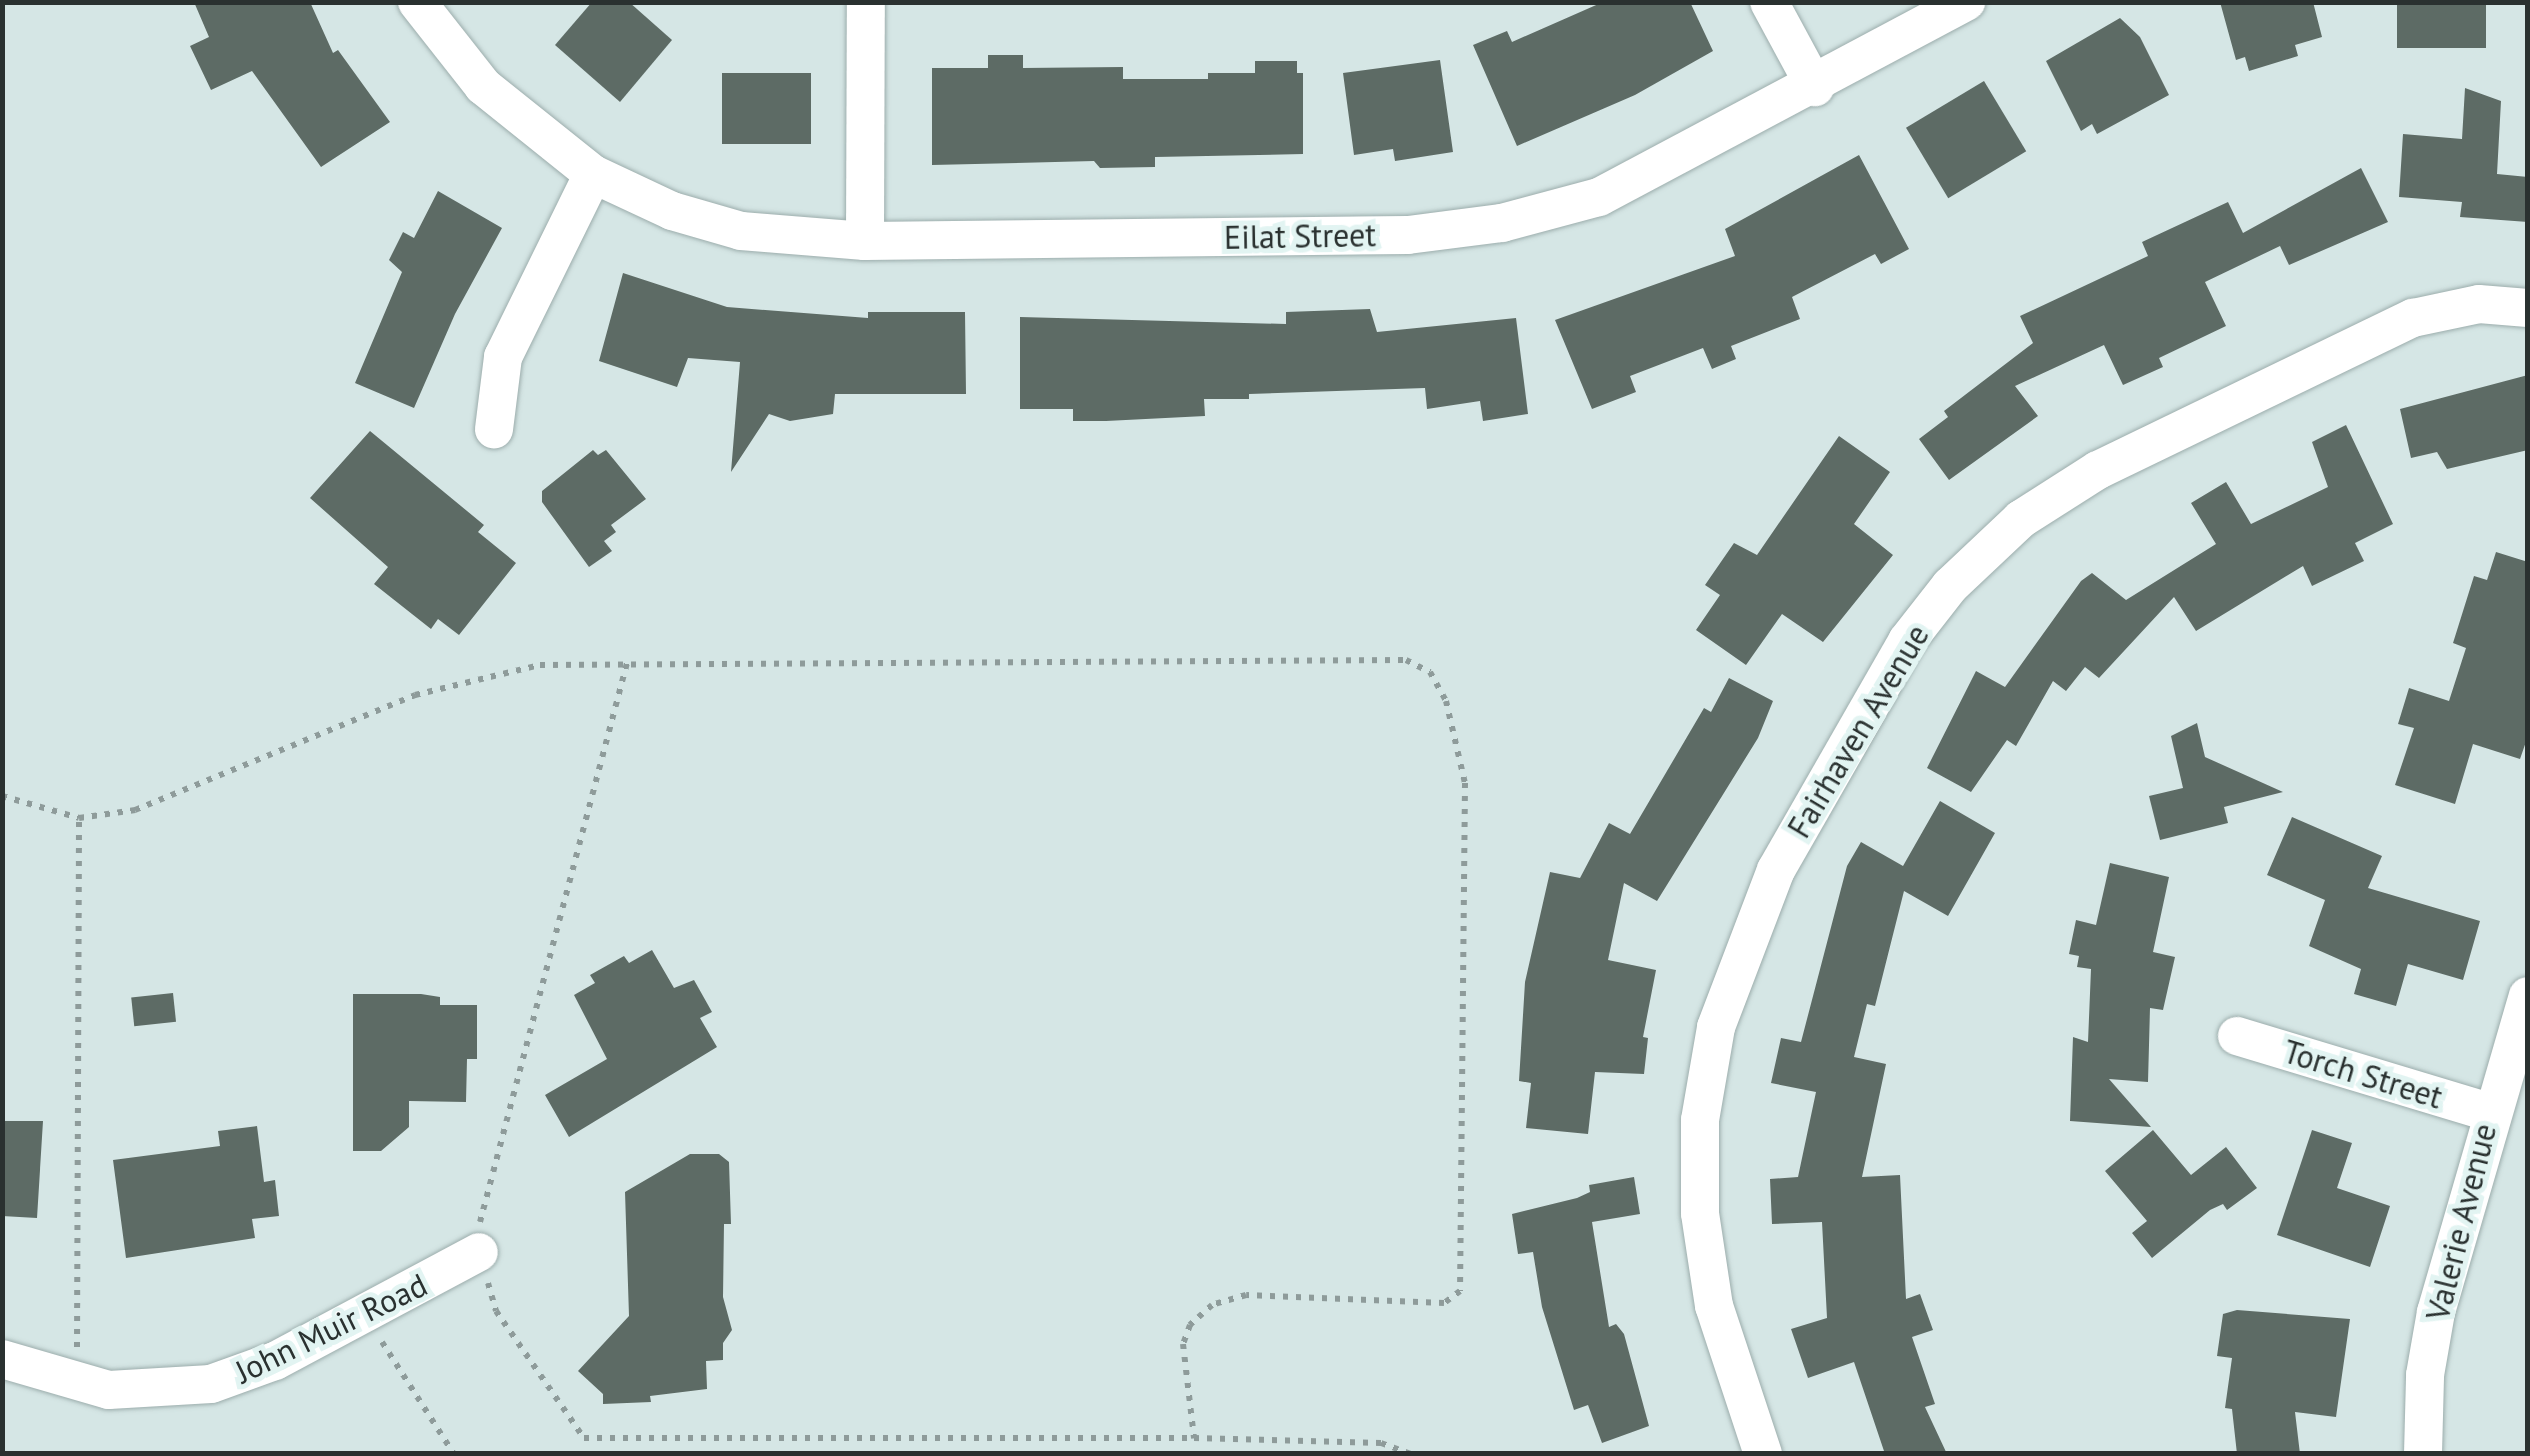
<!DOCTYPE html>
<html>
<head>
<meta charset="utf-8">
<style>
	body { margin:0 }
	#map { position:relative; width:2530px; height:1456px; overflow:hidden; background:#d5e6e5; font-family:"PT Sans",sans-serif }
	div>[style] { position:absolute }
	[style*='--x'] { left:calc(var(--x)*1px); top:calc(var(--y)*1px); width:calc(var(--w)*1px); rotate:calc(var(--a)*1deg) }
	.building>* { inset:0; background:#5d6b65; transform-origin:0 0 }
	.path>* { height:6px; margin-top:-3px; transform-origin:0; background:repeating-linear-gradient(90deg,#8e9b9a 0 5px,transparent 0 13px) }
	.roads { filter:drop-shadow(0 0 2px #9cadac) drop-shadow(0 0 2px #9cadac) }
	.minor>* { height:38px; margin:-19px; padding:0 19px; transform-origin:19px; border-radius:19px; background:#fff }
	span { translate:-50% -50%; white-space:nowrap; text-align:center; line-height:1.15; -webkit-text-stroke:10px #e2f4f2; paint-order:stroke }
	.street-label { font-size:32px; color:#2a3130 }
	.frame { position:absolute; inset:0; border:5px solid #2a3130; pointer-events:none }
</style>
</head>
<body>
<div id="map">
	<div class="building">
		<i style="clip-path:polygon(194px 2px,310px 2px,333px 53px,338px 50px,390px 122px,321px 167px,252px 71px,211px 90px,190px 46px,209px 37px)"></i>
		<i style="clip-path:polygon(592px 2px,629px 2px,672px 40px,620px 102px,555px 45px)"></i>
		<i style="clip-path:polygon(1603px 2px,1690px 2px,1713px 51px,1635px 95px,1517px 146px,1473px 45px,1507px 31px,1512px 42px)"></i>
		<i style="clip-path:polygon(2220px 2px,2313px 2px,2322px 37px,2295px 45px,2298px 56px,2249px 71px,2245px 57px,2236px 60px)"></i>
		<i style="left:2397px;top:2px;width:89px;height:46px"></i>
		<i style="clip-path:polygon(2120px 18px,2140px 37px,2169px 95px,2097px 134px,2092px 124px,2081px 131px,2046px 61px)"></i>
		<i style="clip-path:polygon(988px 55px,1023px 55px,1023px 68px,1123px 67px,1123px 79px,1208px 79px,1208px 73px,1255px 73px,1255px 61px,1297px 61px,1297px 73px,1303px 73px,1303px 154px,1155px 157px,1155px 167px,1100px 168px,1094px 161px,932px 165px,932px 68px,988px 68px)"></i>
		<i style="clip-path:polygon(1440px 60px,1453px 152px,1395px 161px,1393px 149px,1354px 155px,1343px 73px)"></i>
		<i style="left:722px;top:73px;width:89px;height:71px"></i>
		<i style="left:1984px;top:81px;width:82px;height:91px;rotate:59deg"></i>
		<i style="clip-path:polygon(2465px 88px,2501px 101px,2497px 174px,2528px 177px,2528px 222px,2460px 217px,2462px 202px,2399px 197px,2403px 134px,2462px 139px)"></i>
		<i style="clip-path:polygon(1859px 155px,1909px 249px,1881px 264px,1875px 254px,1792px 297px,1800px 319px,1731px 346px,1736px 359px,1712px 369px,1703px 348px,1630px 376px,1636px 392px,1592px 409px,1555px 320px,1735px 256px,1725px 229px)"></i>
		<i style="clip-path:polygon(2361px 168px,2388px 222px,2289px 265px,2280px 246px,2205px 282px,2226px 326px,2159px 358px,2163px 367px,2123px 385px,2104px 345px,2015px 386px,2038px 416px,1949px 480px,1919px 439px,1948px 417px,1944px 411px,2033px 343px,2020px 316px,2148px 256px,2142px 242px,2228px 202px,2243px 233px)"></i>
		<i style="clip-path:polygon(438px 191px,502px 228px,455px 314px,414px 408px,355px 383px,402px 272px,389px 260px,403px 232px,414px 238px)"></i>
		<i style="clip-path:polygon(623px 273px,727px 307px,868px 318px,868px 312px,965px 312px,966px 394px,835px 394px,833px 414px,790px 421px,769px 414px,731px 472px,740px 362px,688px 358px,677px 387px,599px 361px)"></i>
		<i style="clip-path:polygon(1370px 309px,1377px 332px,1516px 318px,1528px 414px,1483px 421px,1480px 401px,1427px 409px,1425px 388px,1249px 394px,1249px 399px,1204px 399px,1205px 416px,1106px 421px,1073px 421px,1073px 409px,1020px 409px,1020px 317px,1286px 324px,1286px 312px)"></i>
		<i style="clip-path:polygon(2528px 375px,2528px 450px,2447px 469px,2437px 452px,2411px 458px,2400px 409px)"></i>
		<i style="clip-path:polygon(2346px 425px,2393px 524px,2355px 543px,2364px 561px,2312px 586px,2303px 566px,2196px 631px,2174px 597px,2099px 678px,2085px 667px,2066px 691px,2053px 681px,2016px 746px,2007px 740px,1971px 792px,1927px 768px,1976px 671px,2005px 687px,2081px 581px,2092px 573px,2126px 600px,2216px 544px,2191px 503px,2226px 482px,2251px 524px,2328px 487px,2312px 442px)"></i>
		<i style="clip-path:polygon(370px 431px,484px 525px,478px 532px,516px 563px,459px 635px,438px 619px,431px 629px,374px 584px,388px 567px,310px 498px)"></i>
		<i style="clip-path:polygon(1839px 436px,1890px 472px,1854px 524px,1893px 555px,1823px 642px,1782px 614px,1746px 665px,1696px 630px,1720px 595px,1705px 585px,1734px 543px,1757px 555px)"></i>
		<i style="clip-path:polygon(593px 450px,598px 455px,606px 450px,646px 499px,611px 525px,616px 532px,604px 541px,612px 551px,589px 567px,542px 502px,542px 491px)"></i>
		<i style="clip-path:polygon(2496px 552px,2528px 562px,2528px 736px,2520px 759px,2473px 744px,2455px 804px,2395px 785px,2414px 728px,2398px 724px,2409px 688px,2449px 701px,2466px 648px,2453px 643px,2474px 576px,2487px 580px)"></i>
		<i style="clip-path:polygon(1729px 678px,1773px 701px,1758px 738px,1657px 901px,1624px 883px,1608px 960px,1656px 970px,1643px 1037px,1648px 1038px,1644px 1074px,1595px 1072px,1588px 1134px,1526px 1128px,1531px 1083px,1519px 1081px,1525px 982px,1550px 872px,1580px 878px,1609px 823px,1630px 834px,1704px 708px,1711px 712px)"></i>
		<i style="clip-path:polygon(2197px 723px,2205px 757px,2283px 792px,2224px 807px,2228px 823px,2160px 840px,2149px 796px,2183px 788px,2171px 736px)"></i>
		<i style="clip-path:polygon(1940px 801px,1995px 833px,1948px 916px,1904px 891px,1875px 1006px,1867px 1004px,1854px 1057px,1886px 1064px,1862px 1177px,1900px 1175px,1906px 1299px,1920px 1294px,1933px 1330px,1912px 1337px,1935px 1404px,1925px 1407px,1947px 1454px,1885px 1454px,1854px 1362px,1808px 1378px,1791px 1329px,1827px 1318px,1822px 1222px,1772px 1224px,1770px 1179px,1798px 1177px,1816px 1092px,1771px 1083px,1781px 1038px,1801px 1042px,1847px 866px,1861px 842px,1903px 866px)"></i>
		<i style="clip-path:polygon(2292px 817px,2382px 856px,2368px 888px,2480px 921px,2463px 980px,2408px 964px,2396px 1006px,2354px 994px,2361px 969px,2309px 946px,2325px 900px,2267px 875px)"></i>
		<i style="clip-path:polygon(2110px 863px,2169px 877px,2153px 952px,2175px 957px,2163px 1010px,2150px 1008px,2148px 1082px,2109px 1079px,2151px 1127px,2070px 1121px,2073px 1037px,2088px 1042px,2091px 969px,2077px 967px,2079px 956px,2069px 954px,2076px 920px,2096px 925px)"></i>
		<i style="clip-path:polygon(652px 950px,674px 988px,694px 980px,712px 1012px,700px 1018px,717px 1047px,569px 1137px,545px 1095px,607px 1059px,574px 995px,595px 983px,590px 975px,624px 956px,629px 963px)"></i>
		<i style="left:173px;top:993px;width:29px;height:42px;rotate:84deg"></i>
		<i style="clip-path:polygon(353px 994px,421px 994px,440px 997px,440px 1005px,477px 1005px,477px 1059px,467px 1059px,466px 1102px,409px 1101px,409px 1127px,381px 1151px,353px 1151px)"></i>
		<i style="clip-path:polygon(2px 1121px,43px 1121px,37px 1218px,2px 1216px)"></i>
		<i style="clip-path:polygon(257px 1126px,264px 1182px,275px 1180px,279px 1216px,252px 1219px,255px 1238px,126px 1258px,113px 1160px,220px 1146px,218px 1131px)"></i>
		<i style="clip-path:polygon(2153px 1130px,2191px 1175px,2226px 1147px,2257px 1188px,2227px 1210px,2223px 1204px,2210px 1210px,2152px 1258px,2132px 1233px,2147px 1221px,2105px 1171px)"></i>
		<i style="clip-path:polygon(2312px 1130px,2352px 1143px,2337px 1188px,2390px 1206px,2370px 1267px,2277px 1235px)"></i>
		<i style="clip-path:polygon(690px 1154px,719px 1154px,729px 1162px,731px 1224px,724px 1224px,723px 1297px,732px 1330px,723px 1343px,723px 1360px,706px 1361px,707px 1389px,650px 1396px,651px 1402px,603px 1404px,603px 1394px,578px 1371px,629px 1316px,625px 1192px)"></i>
		<i style="clip-path:polygon(1634px 1177px,1640px 1214px,1592px 1222px,1609px 1327px,1616px 1324px,1624px 1334px,1649px 1426px,1602px 1443px,1588px 1405px,1574px 1410px,1542px 1307px,1533px 1252px,1518px 1254px,1512px 1214px,1577px 1198px,1590px 1192px,1589px 1185px)"></i>
		<i style="clip-path:polygon(2237px 1310px,2350px 1319px,2336px 1417px,2295px 1412px,2300px 1454px,2237px 1454px,2232px 1409px,2225px 1408px,2232px 1358px,2217px 1356px,2223px 1314px)"></i>
	</div>
	<div class="path">
		<i style="--x:2;--y:796;--w:80;--a:15.9"></i>
		<i style="--x:79;--y:818;--w:57;--a:-8.1"></i>
		<i style="--x:135;--y:810;--w:303;--a:-22.3"></i>
		<i style="--x:415;--y:695;--w:129;--a:-13.5"></i>
		<i style="--x:540;--y:665;--w:866;--a:-0.33"></i>
		<i style="--x:1406;--y:660;--w:27;--a:27"></i>
		<i style="--x:1430;--y:672;--w:33;--a:61"></i>
		<i style="--x:1446;--y:701;--w:84;--a:77"></i>
		<i style="--x:1465;--y:783;--w:508;--a:90.56"></i>
		<i style="--x:1460;--y:1291;--w:20;--a:143"></i>
		<i style="--x:1444;--y:1303;--w:198;--a:-177.7"></i>
		<i style="--x:1246;--y:1295;--w:35;--a:164"></i>
		<i style="--x:1212;--y:1305;--w:30;--a:138"></i>
		<i style="--x:1190;--y:1325;--w:20;--a:110"></i>
		<i style="--x:1183;--y:1344;--w:95;--a:83.3"></i>
		<i style="--x:480;--y:1222;--w:578;--a:-75.27"></i>
		<i style="--x:488;--y:1283;--w:29;--a:74"></i>
		<i style="--x:496;--y:1311;--w:155;--a:55.3"></i>
		<i style="--x:584;--y:1438;--w:610;--a:0"></i>
		<i style="--x:1194;--y:1438;--w:187;--a:1.5"></i>
		<i style="--x:1381;--y:1443;--w:32;--a:20"></i>
		<i style="--x:382;--y:1342;--w:133;--a:57.3"></i>
		<i style="--x:77;--y:1347;--w:529;--a:-89.78"></i>
	</div>
	<div class="roads">
		<div class="minor">
			<i style="--x:417;--y:2;--w:107;--a:51.8"></i>
			<i style="--x:483;--y:86;--w:141;--a:38.7"></i>
			<i style="--x:593;--y:174;--w:204;--a:116.2"></i>
			<i style="--x:503;--y:357;--w:73;--a:97.1"></i>
			<i style="--x:1769;--y:2;--w:97;--a:61.6"></i>
			<i style="--x:593;--y:174;--w:87;--a:25.1"></i>
			<i style="--x:672;--y:211;--w:72;--a:16.2"></i>
			<i style="--x:741;--y:231;--w:124;--a:4.6"></i>
			<i style="--x:865;--y:241;--w:543;--a:-0.63"></i>
			<i style="--x:1408;--y:235;--w:95;--a:-7.3"></i>
			<i style="--x:1502;--y:223;--w:100;--a:-15"></i>
			<i style="--x:1599;--y:197;--w:416;--a:-28"></i>
			<i style="--x:865;--y:241;--w:239;--a:-89.8"></i>
			<i style="--x:2237;--y:1036;--w:263;--a:16.8"></i>
			<i style="--x:2;--y:1359;--w:111;--a:16.2"></i>
			<i style="--x:109;--y:1390;--w:102;--a:-3.4"></i>
			<i style="--x:211;--y:1384;--w:68;--a:-19.8"></i>
			<i style="--x:275;--y:1361;--w:231;--a:-28.1"></i>
			<i style="--x:1763;--y:1454;--w:156;--a:-108.3"></i>
			<i style="--x:1714;--y:1306;--w:94;--a:-98.6"></i>
			<i style="--x:1700;--y:1213;--w:93;--a:-90"></i>
			<i style="--x:1700;--y:1120;--w:94;--a:-80.2"></i>
			<i style="--x:1716;--y:1027;--w:168;--a:-69.1"></i>
			<i style="--x:1776;--y:870;--w:264;--a:-60.2"></i>
			<i style="--x:1907;--y:641;--w:70;--a:-52"></i>
			<i style="--x:1950;--y:586;--w:98;--a:-43.3"></i>
			<i style="--x:2021;--y:519;--w:91;--a:-32.5"></i>
			<i style="--x:2098;--y:470;--w:350;--a:-25.8"></i>
			<i style="--x:2413;--y:318;--w:67;--a:-12"></i>
			<i style="--x:2479;--y:304;--w:49;--a:4.7"></i>
			<i style="--x:2423;--y:1454;--w:79;--a:-88.5"></i>
			<i style="--x:2425;--y:1375;--w:64;--a:-80.1"></i>
			<i style="--x:2436;--y:1312;--w:329;--a:-73.8"></i>
		</div>
	</div>
	<div class="street-label">
		<span style="left:1300px;top:236px;rotate:-1deg">Eilat Street</span>
		<span style="left:1858px;top:731px;rotate:-59deg">Fairhaven Avenue</span>
		<span style="left:2363px;top:1074px;rotate:17deg">Torch Street</span>
		<span style="left:2461px;top:1222px;rotate:-76deg">Valerie Avenue</span>
		<span style="left:331px;top:1328px;rotate:-26deg">John Muir Road</span>
	</div>
	<div class="frame"></div>
</div>
</body>
</html>
